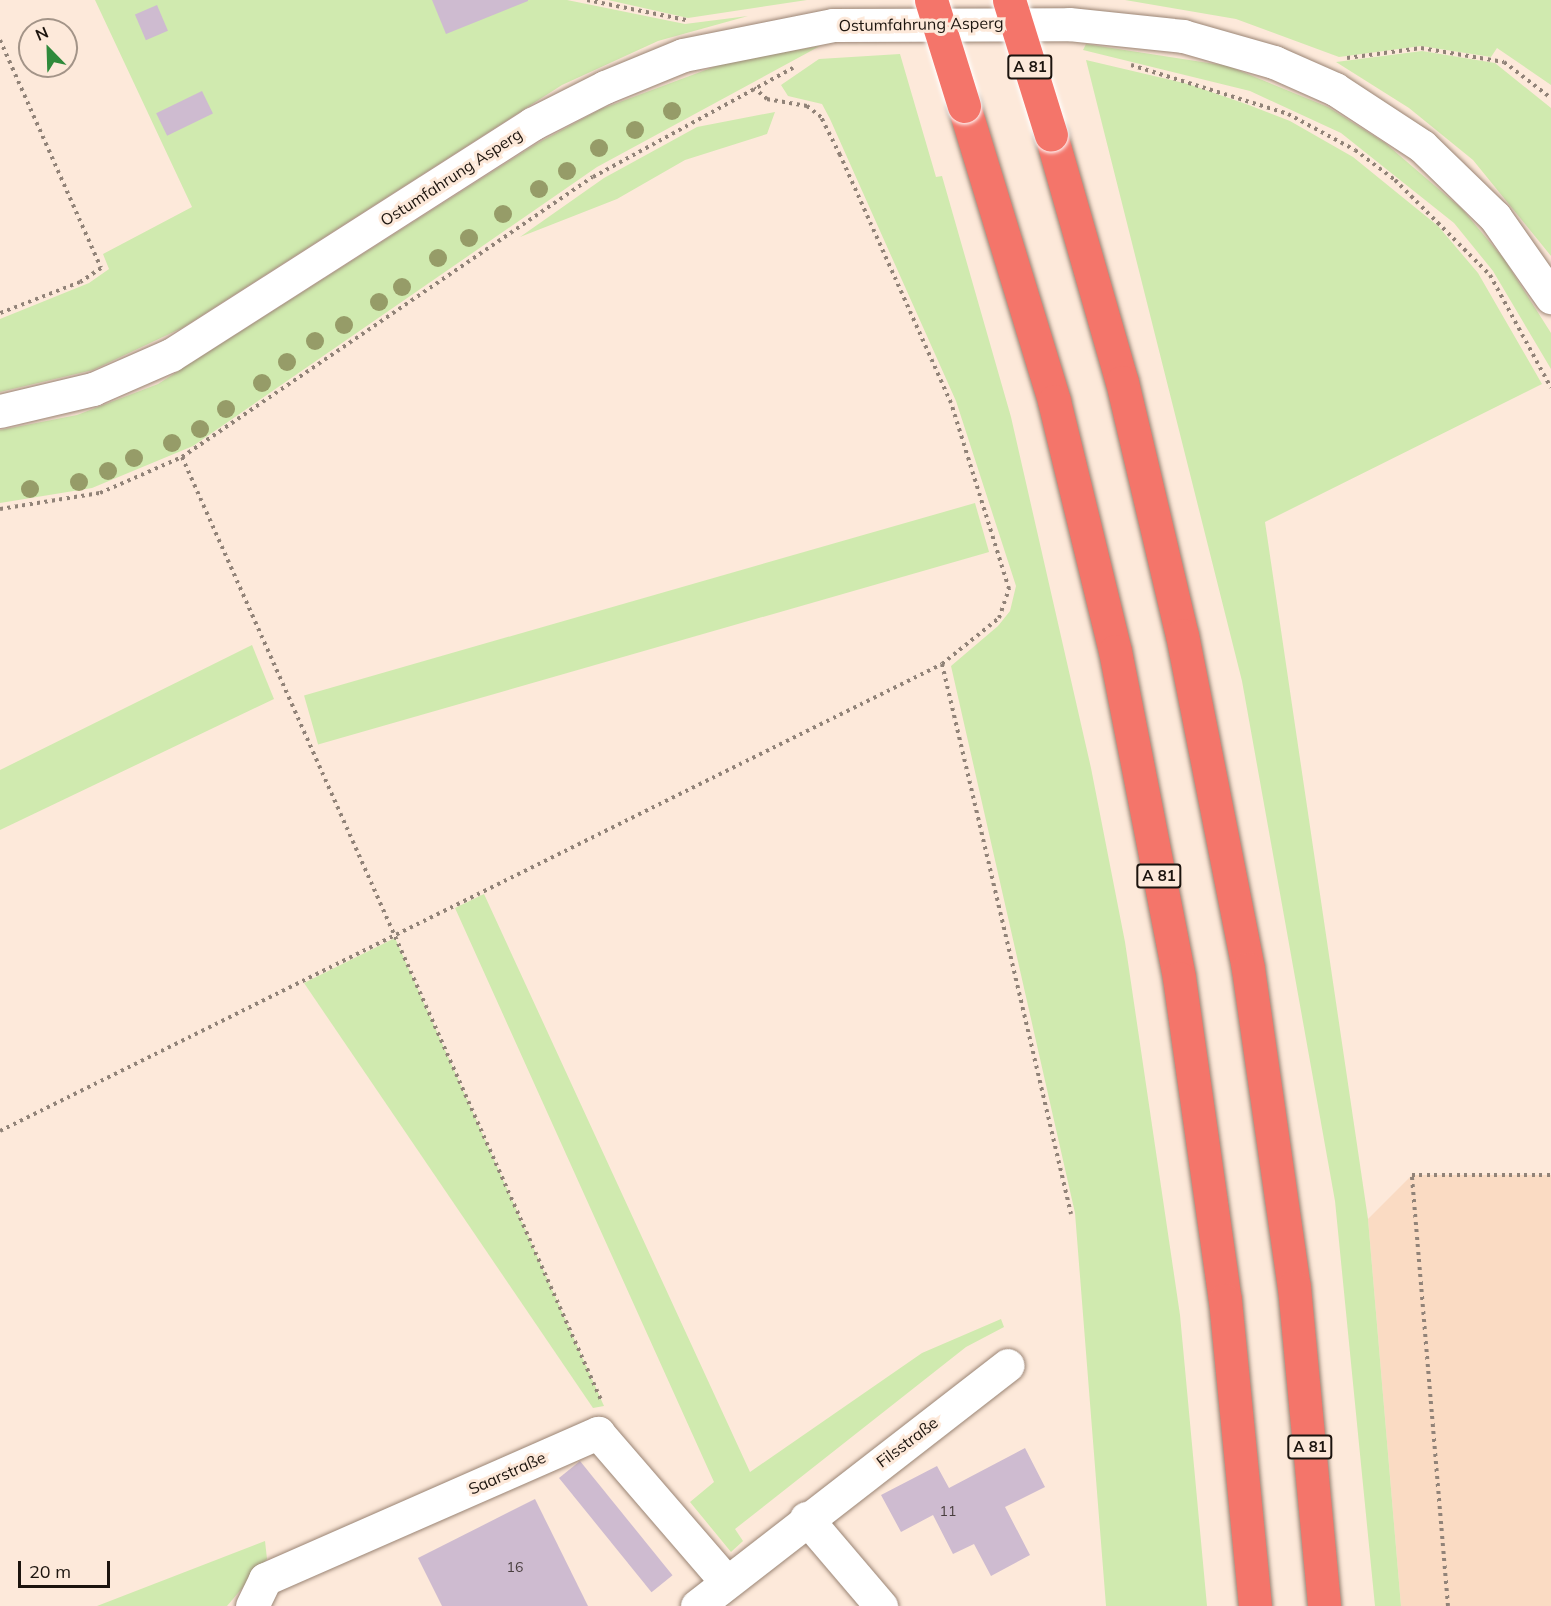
<!DOCTYPE html>
<html>
<head>
<meta charset="utf-8">
<style>
	body { margin:0 }
	#map { position:relative; width:1551px; height:1606px; overflow:hidden; background:#fde9da; font-family:Mulish,sans-serif }
	div>[style] { position:absolute }
	[style*='--x'] { left:calc(var(--x)*1px); top:calc(var(--y)*1px); width:calc(var(--w)*1px); rotate:calc(var(--a)*1deg) }
	.built>* { inset:0; background:#fadbc3 }
	.green>* { inset:0; background:#d0eaaf; transform-origin:0 0 }
	.building>* { inset:0; background:#cebbd0; transform-origin:0 0 }
	.path>* { height:4px; margin-top:-2px; transform-origin:0; background:repeating-linear-gradient(90deg,#918378 0 3px,transparent 0 7.5px) }
	.roads { filter:drop-shadow(0 0 2px #9a8474) drop-shadow(0 0 2px #9a8474) }
	.minor>* { height:33px; margin:-16.5px; padding:0 16.5px; transform-origin:16.5px; border-radius:16.5px; background:#fff }
	.tertiary>* { height:33px; margin:-16.5px; padding:0 16.5px; transform-origin:16.5px; border-radius:16.5px; background:#fff }
	.motorway>* { height:33px; margin:-16.5px; padding:0 16.5px; transform-origin:16.5px; border-radius:16.5px; background:#f4756a }
	.bridges { filter:drop-shadow(0 0 2px #fff) drop-shadow(0 0 2px #fff) }
	.motorway-bridge>* { height:33px; margin:-16.5px; padding:0 16.5px; transform-origin:16.5px; border-radius:16.5px; background:#f4756a }
	.trees>* { width:18px; height:18px; margin:-9px; border-radius:50%; background:#969c68 }
	span { translate:-50% -50%; white-space:nowrap; text-align:center; line-height:1.15; -webkit-text-stroke:6px #fde9da; paint-order:stroke }
	.number-label { font-size:14px; color:#483e3e }
	.number-label span { -webkit-text-stroke-width:0 }
	.shield-label span { padding:2px 4px; background:#fde9da; border:2px solid; border-radius:4px; -webkit-text-stroke-width:0 }
	.shield-label { font-size:15px; color:#1c140e; font-weight:700 }
	.street-label { font-size:16px; color:#1c140e }
	.north { position:absolute; left:18px; top:18px; width:60px; height:60px; box-sizing:border-box; background:#fde9da; border:2px solid #a39488; border-radius:50%; rotate:337deg; font-size:16px; font-weight:700; line-height:24px; text-align:center; color:#1c140e }
	.north::after { content:''; display:block; margin:auto; width:21px; height:27px; background:#2f8a3b; clip-path:polygon(50% 0,100% 100%,50% 72%,0 100%) }
	.scale { position:absolute; left:18px; top:1561px; width:92px; height:27px; box-sizing:border-box; border:3px solid #1c140e; border-top:0; padding-left:8px; font-size:18px; line-height:21px; white-space:nowrap; color:#1c140e; -webkit-text-stroke:4px #fde9da; paint-order:stroke }
</style>
</head>
<body>
<div id="map">
	<div class="built">
		<i style="clip-path:polygon(1412px 1175px,1551px 1175px,1551px 1606px,1401px 1606px,1368px 1219px)"></i>
	</div>
	<div class="green">
		<i style="clip-path:polygon(95px 0,567px 0,685px 24px,748px 16px,658px 41px,562px 85px,182px 328px,93px 370px,0 392px,0 319px,89px 283px,109px 269px,103px 254px,192px 207px)"></i>
		<i style="clip-path:polygon(608px 0,807px 0,688px 18px)"></i>
		<i style="clip-path:polygon(1125px 0,1551px 0,1551px 85px,1497px 48px,1491px 57px,1421px 46px,1339px 57px,1236px 19px)"></i>
		<i style="clip-path:polygon(1086px 44px,1228px 66px,1328px 107px,1385px 143px,1462px 209px,1504px 259px,1551px 333px,1551px 369px,1493px 271px,1454px 223px,1341px 133px,1250px 91px,1083px 50px)"></i>
		<i style="clip-path:polygon(820px 46px,597px 167px,193px 446px,92px 488px,0 503px,0 430px,77px 415px,158px 384px,536px 144px,601px 109px,727px 62px)"></i>
		<i style="clip-path:polygon(1422px 51px,1495px 63px,1551px 108px,1551px 256px,1473px 160px,1409px 108px,1336px 62px)"></i>
		<i style="clip-path:polygon(900px 54px,936px 177px,942px 176px,1011px 417px,1091px 768px,1125px 942px,1180px 1315px,1207px 1606px,1106px 1606px,1075px 1213px,951px 666px,998px 626px,1010px 611px,1016px 586px,956px 401px,830px 119px,822px 104px,788px 96px,781px 85px,819px 59px)"></i>
		<i style="clip-path:polygon(1086px 60px,1188px 84px,1246px 104px,1290px 121px,1353px 157px,1438px 226px,1478px 273px,1542px 384px,1265px 522px,1368px 1219px,1401px 1606px,1375px 1606px,1335px 1201px,1242px 681px)"></i>
		<i style="clip-path:polygon(775px 112px,767px 134px,685px 160px,617px 199px,520px 237px,604px 178px,697px 127px)"></i>
		<i style="left:975px;top:503px;width:51px;height:698px;rotate:74deg"></i>
		<i style="clip-path:polygon(252px 645px,274px 699px,0 830px,0 770px)"></i>
		<i style="clip-path:polygon(484px 894px,750px 1472px,922px 1353px,1001px 1319px,1004px 1327px,966px 1347px,735px 1529px,743px 1541px,731px 1552px,690px 1502px,714px 1482px,455px 908px)"></i>
		<i style="clip-path:polygon(395px 938px,604px 1406px,593px 1408px,304px 983px)"></i>
		<i style="clip-path:polygon(265px 1541px,267px 1559px,227px 1606px,97px 1606px)"></i>
	</div>
	<div class="building">
		<i style="clip-path:polygon(432px 0,528px 0,528px 1px,446px 34px)"></i>
		<i style="left:157px;top:5px;width:28px;height:24px;rotate:67deg"></i>
		<i style="left:202px;top:91px;width:25px;height:51px;rotate:64deg"></i>
		<i style="clip-path:polygon(1025px 1448px,1045px 1487px,1005px 1507px,1030px 1555px,991px 1576px,974px 1544px,953px 1554px,933px 1515px,901px 1532px,881px 1495px,937px 1466px,949px 1488px)"></i>
		<i style="left:580px;top:1461px;width:147px;height:27px;rotate:51deg"></i>
		<i style="clip-path:polygon(535px 1499px,588px 1606px,442px 1606px,418px 1558px)"></i>
	</div>
	<div class="path">
		<i style="--x:587;--y:0;--w:101;--a:11.4"></i>
		<i style="--x:0;--y:40;--w:249;--a:66.1"></i>
		<i style="--x:101;--y:268;--w:25;--a:146"></i>
		<i style="--x:80;--y:282;--w:86;--a:158.8"></i>
		<i style="--x:1347;--y:58;--w:75;--a:-7.7"></i>
		<i style="--x:1421;--y:48;--w:84;--a:9.6"></i>
		<i style="--x:1504;--y:62;--w:59;--a:37.5"></i>
		<i style="--x:1131;--y:65;--w:164;--a:17.3"></i>
		<i style="--x:1288;--y:114;--w:76;--a:28.2"></i>
		<i style="--x:1355;--y:150;--w:50;--a:36.9"></i>
		<i style="--x:1395;--y:180;--w:134;--a:45"></i>
		<i style="--x:1490;--y:275;--w:128;--a:61.6"></i>
		<i style="--x:182;--y:457;--w:1034;--a:66.04"></i>
		<i style="--x:0;--y:509;--w:101;--a:-9.1"></i>
		<i style="--x:100;--y:493;--w:90;--a:-23.7"></i>
		<i style="--x:182;--y:457;--w:497;--a:-34.3"></i>
		<i style="--x:593;--y:177;--w:228;--a:-28.6"></i>
		<i style="--x:942;--y:664;--w:565;--a:76.8"></i>
		<i style="--x:0;--y:1131;--w:1051;--a:-26.37"></i>
		<i style="--x:942;--y:664;--w:73;--a:-38.9"></i>
		<i style="--x:999;--y:618;--w:31;--a:-71"></i>
		<i style="--x:1009;--y:589;--w:195;--a:-107.3"></i>
		<i style="--x:951;--y:403;--w:272;--a:-114.1"></i>
		<i style="--x:840;--y:155;--w:42;--a:-116.6"></i>
		<i style="--x:821;--y:117;--w:18;--a:-142"></i>
		<i style="--x:807;--y:106;--w:41;--a:-170.1"></i>
		<i style="--x:767;--y:99;--w:17;--a:-140"></i>
		<i style="--x:1448;--y:1606;--w:433;--a:-94.8"></i>
		<i style="--x:1412;--y:1175;--w:139;--a:0"></i>
	</div>
	<div class="roads">
		<div class="minor">
			<i style="--x:806;--y:1518;--w:116;--a:49.6"></i>
			<i style="--x:252;--y:1606;--w:30;--a:-64"></i>
			<i style="--x:265;--y:1579;--w:364;--a:-23.7"></i>
			<i style="--x:598;--y:1433;--w:194;--a:49.2"></i>
			<i style="--x:697;--y:1606;--w:393;--a:-37.8"></i>
		</div>
		<div class="tertiary">
			<i style="--x:0;--y:411;--w:96;--a:-13.3"></i>
			<i style="--x:93;--y:389;--w:85;--a:-23.6"></i>
			<i style="--x:171;--y:355;--w:429;--a:-32.6"></i>
			<i style="--x:532;--y:124;--w:82;--a:-26.9"></i>
			<i style="--x:605;--y:87;--w:84;--a:-22.3"></i>
			<i style="--x:683;--y:55;--w:153;--a:-11.3"></i>
			<i style="--x:833;--y:25;--w:236;--a:-0.2"></i>
			<i style="--x:1069;--y:24;--w:115;--a:6"></i>
			<i style="--x:1183;--y:36;--w:95;--a:15.9"></i>
			<i style="--x:1274;--y:62;--w:67;--a:23.9"></i>
			<i style="--x:1335;--y:89;--w:104;--a:33.2"></i>
			<i style="--x:1422;--y:146;--w:102;--a:44.2"></i>
			<i style="--x:1495;--y:217;--w:98;--a:55"></i>
		</div>
		<div class="motorway">
			<i style="--x:964;--y:106;--w:308;--a:73"></i>
			<i style="--x:1054;--y:401;--w:257;--a:76.3"></i>
			<i style="--x:1115;--y:651;--w:333;--a:78.9"></i>
			<i style="--x:1179;--y:978;--w:325;--a:81.9"></i>
			<i style="--x:1225;--y:1300;--w:307;--a:84.4"></i>
			<i style="--x:1051;--y:135;--w:257;--a:74"></i>
			<i style="--x:1122;--y:382;--w:260;--a:76.7"></i>
			<i style="--x:1182;--y:635;--w:340;--a:78.8"></i>
			<i style="--x:1248;--y:969;--w:321;--a:81.8"></i>
			<i style="--x:1294;--y:1287;--w:320;--a:84.6"></i>
		</div>
	</div>
	<div class="bridges">
		<div class="motorway-bridge">
			<i style="--x:931;--y:0;--w:111;--a:72.7"></i>
			<i style="--x:1009;--y:0;--w:141;--a:72.7"></i>
		</div>
	</div>
	<div class="trees">
		<i style="left:672px;top:111px"></i>
		<i style="left:635px;top:130px"></i>
		<i style="left:599px;top:148px"></i>
		<i style="left:567px;top:171px"></i>
		<i style="left:539px;top:189px"></i>
		<i style="left:503px;top:214px"></i>
		<i style="left:469px;top:238px"></i>
		<i style="left:438px;top:258px"></i>
		<i style="left:402px;top:287px"></i>
		<i style="left:379px;top:302px"></i>
		<i style="left:344px;top:325px"></i>
		<i style="left:315px;top:341px"></i>
		<i style="left:287px;top:362px"></i>
		<i style="left:262px;top:383px"></i>
		<i style="left:226px;top:409px"></i>
		<i style="left:200px;top:429px"></i>
		<i style="left:172px;top:443px"></i>
		<i style="left:134px;top:458px"></i>
		<i style="left:108px;top:471px"></i>
		<i style="left:79px;top:482px"></i>
		<i style="left:30px;top:489px"></i>
	</div>
	<div class="number-label">
		<span style="left:948px;top:1511px">11</span>
		<span style="left:515px;top:1567px">16</span>
	</div>
	<div class="shield-label">
		<span style="left:1030px;top:67px">A 81</span>
		<span style="left:1159px;top:876px">A 81</span>
		<span style="left:1310px;top:1447px">A 81</span>
	</div>
	<div class="street-label">
		<span style="left:921px;top:24px;rotate:-1deg">Ostumfahrung Asperg</span>
		<span style="left:451px;top:177px;rotate:-33deg">Ostumfahrung Asperg</span>
		<span style="left:907px;top:1442px;rotate:-37deg">Filsstraße</span>
		<span style="left:507px;top:1473px;rotate:-24deg">Saarstraße</span>
	</div>
	<div class="north">N</div>
	<div class="scale">20 m</div>
</div>
</body>
</html>
